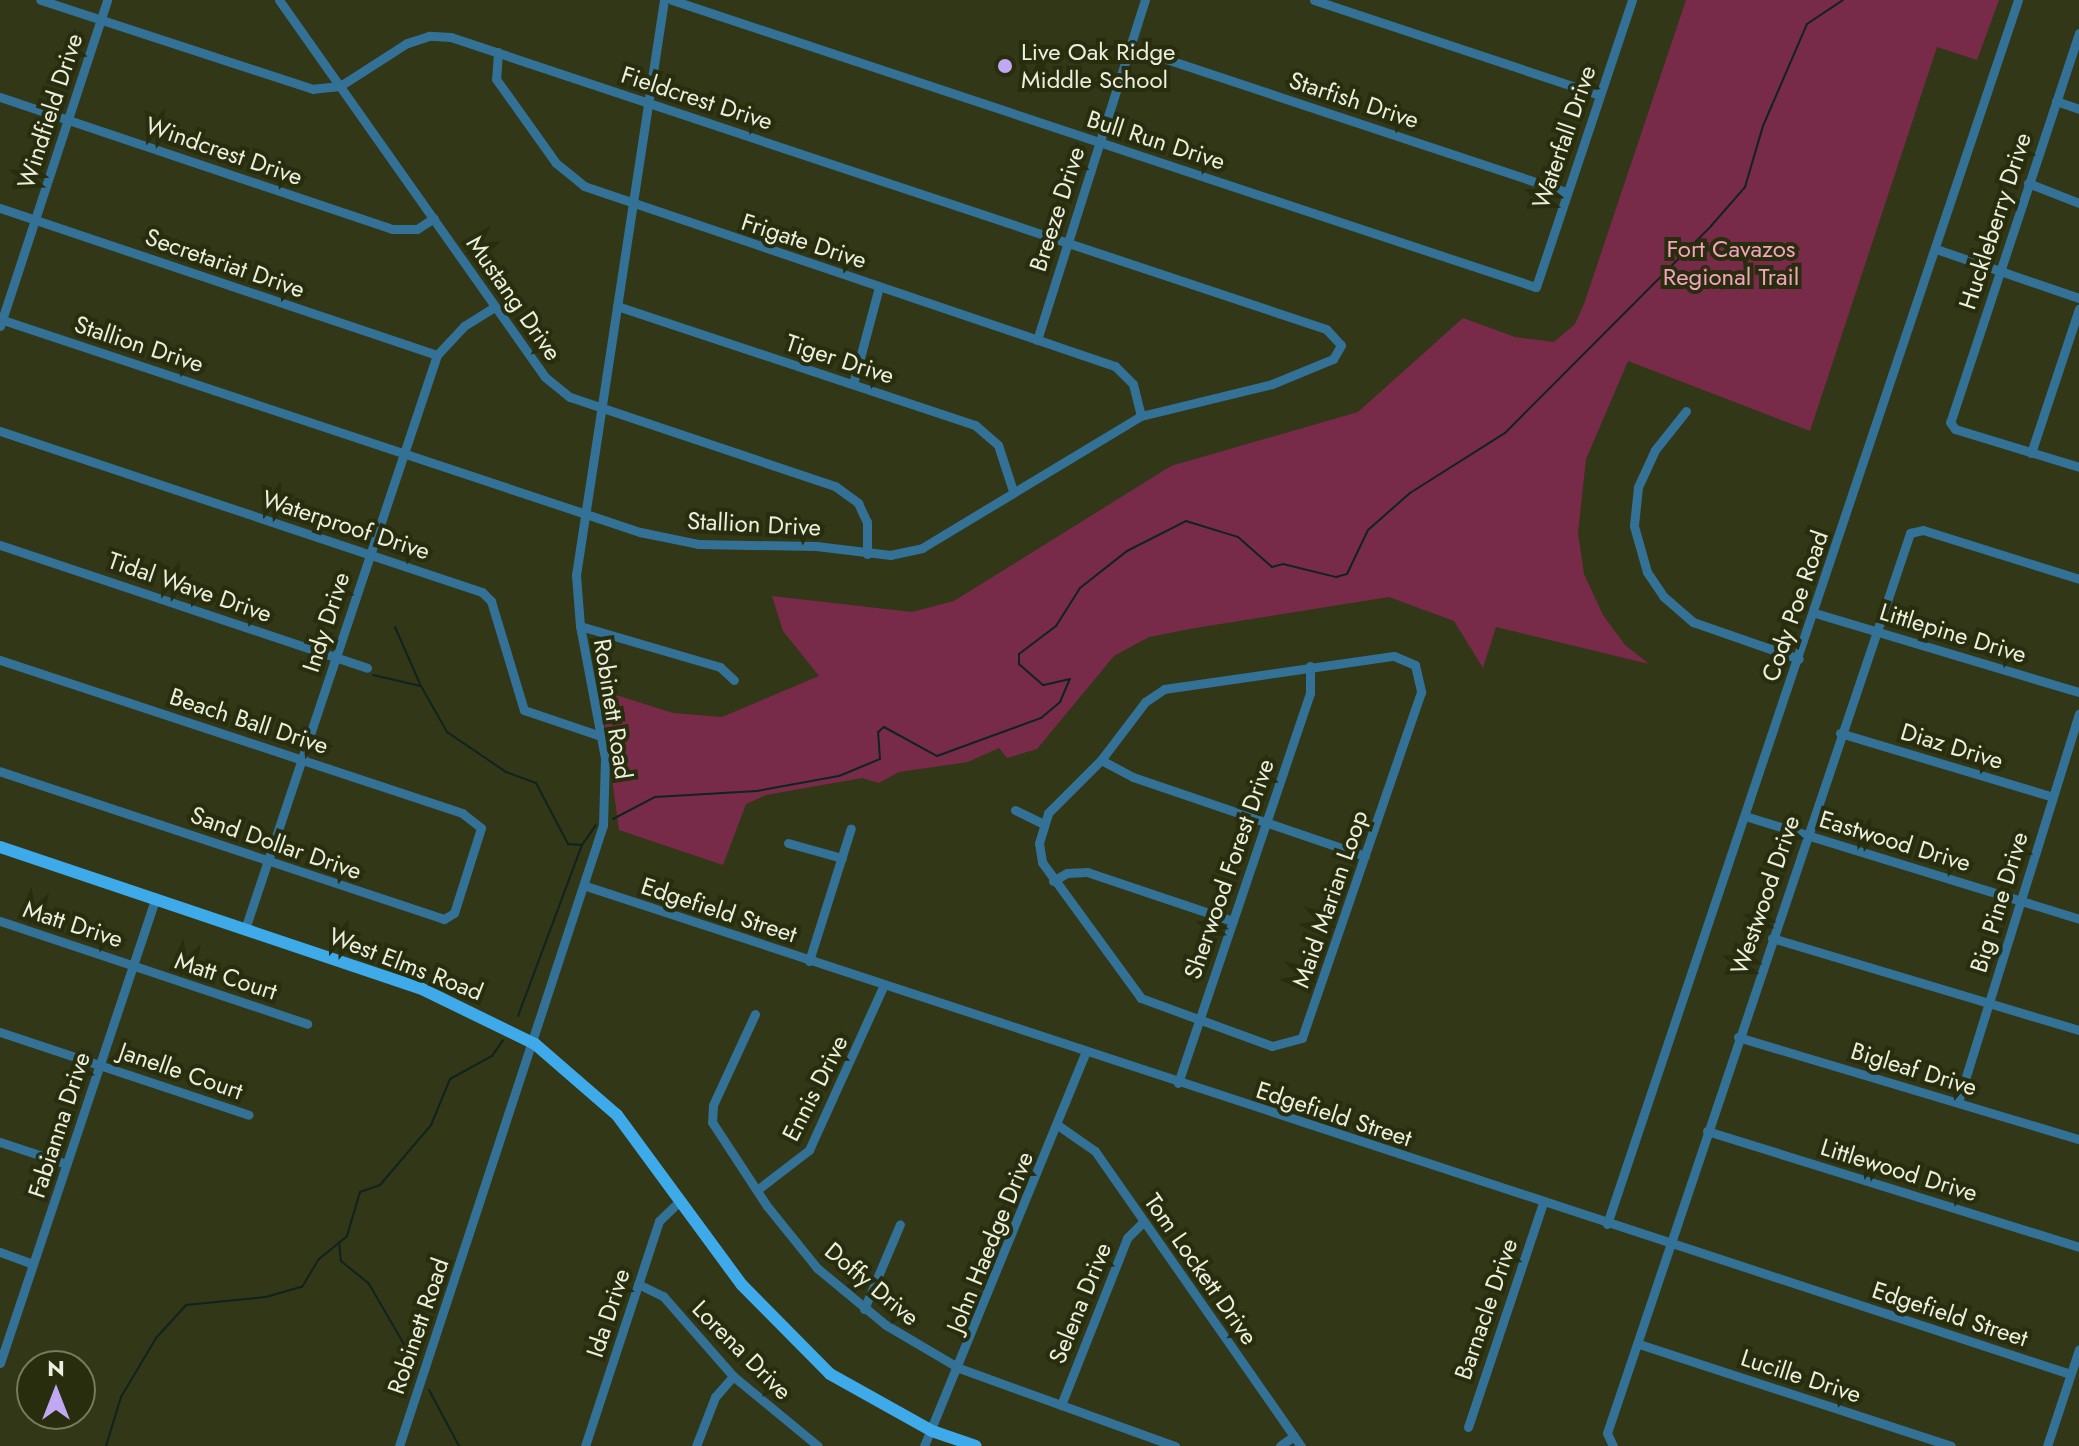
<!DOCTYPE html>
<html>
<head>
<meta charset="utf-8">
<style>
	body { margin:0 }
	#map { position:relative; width:2079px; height:1446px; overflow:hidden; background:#313717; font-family:Jost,sans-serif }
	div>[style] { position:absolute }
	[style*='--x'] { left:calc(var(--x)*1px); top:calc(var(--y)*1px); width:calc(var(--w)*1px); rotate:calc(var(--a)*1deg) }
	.green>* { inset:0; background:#782b49 }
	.stream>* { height:2px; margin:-1px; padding:0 1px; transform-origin:1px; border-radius:1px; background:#0f231f }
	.minor>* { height:9px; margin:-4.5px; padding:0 4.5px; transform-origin:4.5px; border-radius:4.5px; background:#337197 }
	.major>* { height:12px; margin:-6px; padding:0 6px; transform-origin:6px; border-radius:6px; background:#3faae9 }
	.dots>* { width:22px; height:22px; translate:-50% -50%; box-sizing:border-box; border:4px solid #272d0d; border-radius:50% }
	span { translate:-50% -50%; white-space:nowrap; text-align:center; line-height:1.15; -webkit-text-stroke:8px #272d0d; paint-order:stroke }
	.poi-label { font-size:24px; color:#ebefdd }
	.left { translate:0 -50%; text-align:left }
	.street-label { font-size:24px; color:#ebefdd }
	.park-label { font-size:24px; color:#f3a3bd }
	.north { position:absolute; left:16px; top:1350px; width:80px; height:80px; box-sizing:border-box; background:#272d0d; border:2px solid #757b60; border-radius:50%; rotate:0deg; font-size:22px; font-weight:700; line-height:32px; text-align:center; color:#ebefdd }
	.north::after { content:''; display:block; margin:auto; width:28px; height:36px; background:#c0a8f3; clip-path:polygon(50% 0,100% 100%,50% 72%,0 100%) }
</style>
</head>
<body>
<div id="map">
	<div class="green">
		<i style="clip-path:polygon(1686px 0,1999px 0,1977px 60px,1937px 47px,1810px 431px,1628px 361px,1586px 459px,1578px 533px,1584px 574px,1603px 615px,1625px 645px,1649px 664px,1496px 627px,1483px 668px,1454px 621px,1389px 597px,1195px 628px,1149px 637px,1114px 656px,1037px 749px,1007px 758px,999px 748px,968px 762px,899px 772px,879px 783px,862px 778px,766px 795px,746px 804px,723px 865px,619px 830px,600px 690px,673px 713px,722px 717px,819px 676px,783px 631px,772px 596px,912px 612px,954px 601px,1171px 466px,1358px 412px,1463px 318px,1515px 337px,1554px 342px,1575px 324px,1584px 304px)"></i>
	</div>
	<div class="stream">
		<i style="--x:395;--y:627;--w:62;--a:66.3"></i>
		<i style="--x:373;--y:675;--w:49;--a:12.9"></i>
		<i style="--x:421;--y:686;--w:53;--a:60.5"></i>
		<i style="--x:447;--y:732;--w:71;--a:34.1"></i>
		<i style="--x:506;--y:772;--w:32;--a:20"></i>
		<i style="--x:536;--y:783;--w:69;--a:62.3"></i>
		<i style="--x:568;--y:844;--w:14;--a:4"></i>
		<i style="--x:582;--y:845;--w:24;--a:-55"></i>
		<i style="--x:613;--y:819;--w:47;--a:-27.6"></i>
		<i style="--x:655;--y:797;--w:102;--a:-3.4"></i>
		<i style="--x:757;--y:791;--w:83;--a:-10.4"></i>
		<i style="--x:839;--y:776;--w:44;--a:-22.5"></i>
		<i style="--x:880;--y:759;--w:27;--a:-94"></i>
		<i style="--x:878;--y:732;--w:8;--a:-40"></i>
		<i style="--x:884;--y:727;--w:60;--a:28.7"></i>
		<i style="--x:937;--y:756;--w:111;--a:-20.1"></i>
		<i style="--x:1041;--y:718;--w:25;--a:-40"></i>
		<i style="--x:1060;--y:702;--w:25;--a:-67"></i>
		<i style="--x:1070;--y:679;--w:28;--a:167"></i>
		<i style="--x:1043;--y:685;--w:32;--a:-139"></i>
		<i style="--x:1019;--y:664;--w:10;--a:-90"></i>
		<i style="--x:1019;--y:654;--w:46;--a:-37.1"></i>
		<i style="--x:1056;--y:626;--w:45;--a:-57.7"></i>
		<i style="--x:1080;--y:588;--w:60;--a:-38.2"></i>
		<i style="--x:1127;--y:551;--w:66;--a:-27"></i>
		<i style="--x:1186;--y:521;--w:54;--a:17.1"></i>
		<i style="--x:1238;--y:537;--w:45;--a:41.4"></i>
		<i style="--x:1272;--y:567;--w:11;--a:-15"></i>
		<i style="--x:1283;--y:564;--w:55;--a:13.8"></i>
		<i style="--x:1336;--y:577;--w:11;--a:-15"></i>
		<i style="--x:1347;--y:574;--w:49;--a:-64.5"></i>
		<i style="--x:1368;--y:530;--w:56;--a:-41.4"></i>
		<i style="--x:1410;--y:493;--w:112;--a:-32.3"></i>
		<i style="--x:1505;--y:433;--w:292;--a:-45.1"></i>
		<i style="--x:1711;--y:226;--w:52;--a:-48.9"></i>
		<i style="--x:1745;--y:187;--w:64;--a:-73.6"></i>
		<i style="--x:1763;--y:126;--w:111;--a:-66.7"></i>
		<i style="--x:1807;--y:24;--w:43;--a:-33.7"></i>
		<i style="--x:518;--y:1016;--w:183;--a:-69.5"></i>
		<i style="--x:339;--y:1242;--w:19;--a:84"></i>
		<i style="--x:341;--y:1261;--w:36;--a:39"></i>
		<i style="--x:369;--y:1284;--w:91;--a:59.8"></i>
		<i style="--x:429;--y:1390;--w:64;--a:61.8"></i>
		<i style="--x:106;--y:1446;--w:51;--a:-73"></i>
		<i style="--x:121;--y:1397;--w:69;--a:-59.3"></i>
		<i style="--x:156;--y:1338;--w:45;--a:-47.7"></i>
		<i style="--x:186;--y:1305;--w:80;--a:-5.7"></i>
		<i style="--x:266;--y:1297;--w:37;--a:-16"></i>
		<i style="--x:302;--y:1287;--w:33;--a:-59"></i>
		<i style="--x:319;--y:1259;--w:36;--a:-39"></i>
		<i style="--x:347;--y:1236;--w:46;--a:-73.5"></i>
		<i style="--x:360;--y:1192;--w:21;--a:-19"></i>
		<i style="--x:380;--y:1185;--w:79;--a:-49.6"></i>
		<i style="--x:431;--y:1125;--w:50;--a:-67.6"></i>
		<i style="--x:450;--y:1079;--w:48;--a:-28.7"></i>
		<i style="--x:492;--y:1056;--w:19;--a:-55"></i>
	</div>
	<div class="minor">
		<i style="--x:279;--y:0;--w:461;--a:54.8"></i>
		<i style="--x:545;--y:377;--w:32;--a:39"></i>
		<i style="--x:570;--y:397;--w:280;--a:18.6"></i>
		<i style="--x:835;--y:486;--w:29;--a:36"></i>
		<i style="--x:858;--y:503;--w:21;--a:65"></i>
		<i style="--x:867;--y:522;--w:32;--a:90"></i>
		<i style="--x:672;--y:0;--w:910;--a:18.38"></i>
		<i style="--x:1536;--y:287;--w:303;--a:-71.5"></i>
		<i style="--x:1314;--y:0;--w:300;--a:18.4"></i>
		<i style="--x:2079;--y:33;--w:410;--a:108.3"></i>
		<i style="--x:1950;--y:422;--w:9;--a:54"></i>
		<i style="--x:1955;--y:429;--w:130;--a:17"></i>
		<i style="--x:1130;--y:47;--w:459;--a:18.4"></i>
		<i style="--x:498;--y:52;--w:27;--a:94"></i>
		<i style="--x:496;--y:79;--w:103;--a:54.5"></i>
		<i style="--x:556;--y:163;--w:36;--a:39"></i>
		<i style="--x:584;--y:186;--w:561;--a:18.73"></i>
		<i style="--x:1115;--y:366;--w:25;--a:45"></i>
		<i style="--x:1133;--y:384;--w:33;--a:76"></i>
		<i style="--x:0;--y:97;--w:414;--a:18.6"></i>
		<i style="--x:392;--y:229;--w:25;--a:0"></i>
		<i style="--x:417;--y:229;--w:20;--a:-33"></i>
		<i style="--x:2056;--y:101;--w:24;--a:19"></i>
		<i style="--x:2028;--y:183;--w:55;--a:21.4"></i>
		<i style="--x:0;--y:208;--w:461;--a:18.6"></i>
		<i style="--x:1936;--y:249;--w:151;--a:18.9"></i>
		<i style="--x:617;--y:306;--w:377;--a:18.4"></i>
		<i style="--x:975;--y:425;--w:30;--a:41"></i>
		<i style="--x:998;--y:445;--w:48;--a:71.9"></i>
		<i style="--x:0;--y:319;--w:675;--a:18.41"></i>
		<i style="--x:640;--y:532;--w:59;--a:11.7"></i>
		<i style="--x:698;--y:544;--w:118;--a:1"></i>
		<i style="--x:816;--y:546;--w:75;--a:6.9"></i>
		<i style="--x:890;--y:555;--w:33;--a:-12"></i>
		<i style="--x:922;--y:548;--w:256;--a:-31.1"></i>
		<i style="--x:1141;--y:416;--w:135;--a:-13.7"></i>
		<i style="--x:1272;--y:384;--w:66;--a:-22.3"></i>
		<i style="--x:1333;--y:359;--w:16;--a:-60"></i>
		<i style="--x:1341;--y:345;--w:22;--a:-133"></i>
		<i style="--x:1326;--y:329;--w:922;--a:-161.55"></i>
		<i style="--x:451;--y:37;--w:22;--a:-177"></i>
		<i style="--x:429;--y:36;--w:23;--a:162"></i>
		<i style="--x:407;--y:43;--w:80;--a:147.3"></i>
		<i style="--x:340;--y:86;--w:27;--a:174"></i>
		<i style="--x:313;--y:89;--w:287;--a:-161.9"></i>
		<i style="--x:0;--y:326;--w:343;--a:-71.8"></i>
		<i style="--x:1037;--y:340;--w:357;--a:-72.4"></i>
		<i style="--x:853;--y:384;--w:100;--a:-75"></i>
		<i style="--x:1686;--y:411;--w:50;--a:128.5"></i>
		<i style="--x:1655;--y:450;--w:41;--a:114.7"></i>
		<i style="--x:1638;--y:487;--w:39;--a:96"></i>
		<i style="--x:1634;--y:526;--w:48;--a:74.2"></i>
		<i style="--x:1647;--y:572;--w:29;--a:56"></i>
		<i style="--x:1663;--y:596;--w:40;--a:41"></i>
		<i style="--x:1693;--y:622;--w:112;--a:19.2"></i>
		<i style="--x:0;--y:431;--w:508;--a:18.47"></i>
		<i style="--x:482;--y:592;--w:13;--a:45"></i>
		<i style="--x:491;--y:601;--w:114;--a:73.2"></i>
		<i style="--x:524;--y:710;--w:81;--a:18.7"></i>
		<i style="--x:2031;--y:453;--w:152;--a:-71.6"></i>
		<i style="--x:0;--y:545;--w:387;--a:18.5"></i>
		<i style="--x:1815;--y:613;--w:276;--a:16.7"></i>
		<i style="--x:580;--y:626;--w:146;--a:16.3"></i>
		<i style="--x:720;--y:667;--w:19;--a:43"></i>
		<i style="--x:1394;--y:656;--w:23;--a:23"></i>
		<i style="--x:1415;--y:665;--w:28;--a:77"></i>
		<i style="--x:1421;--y:692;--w:366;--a:109"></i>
		<i style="--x:1302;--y:1038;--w:31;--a:165"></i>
		<i style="--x:1272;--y:1046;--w:140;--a:-159.9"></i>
		<i style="--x:1141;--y:998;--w:168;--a:-126.1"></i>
		<i style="--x:1042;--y:862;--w:19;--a:-99"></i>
		<i style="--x:1039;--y:843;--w:31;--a:-73"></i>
		<i style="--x:1048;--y:813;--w:75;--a:-45"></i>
		<i style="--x:1101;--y:760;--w:73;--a:-52.8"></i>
		<i style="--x:1145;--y:702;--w:23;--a:-34"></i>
		<i style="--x:1164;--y:689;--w:232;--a:-8.2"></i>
		<i style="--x:0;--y:660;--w:487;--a:18.3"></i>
		<i style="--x:462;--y:813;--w:24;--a:38"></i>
		<i style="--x:481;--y:828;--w:89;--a:107.6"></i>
		<i style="--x:454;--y:913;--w:12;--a:149"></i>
		<i style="--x:444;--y:919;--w:468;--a:-161.6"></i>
		<i style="--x:1840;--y:733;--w:222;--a:16.7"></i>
		<i style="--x:1101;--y:760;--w:36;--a:28"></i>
		<i style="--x:1133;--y:777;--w:245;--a:18.8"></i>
		<i style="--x:1015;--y:810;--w:30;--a:26"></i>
		<i style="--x:1745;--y:816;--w:350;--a:17.1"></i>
		<i style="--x:788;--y:843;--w:56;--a:15.5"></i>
		<i style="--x:1053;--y:881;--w:16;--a:-30"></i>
		<i style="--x:1067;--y:873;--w:20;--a:-3"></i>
		<i style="--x:1087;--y:872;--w:154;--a:18.6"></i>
		<i style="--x:586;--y:886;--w:1562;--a:18.2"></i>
		<i style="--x:0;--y:921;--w:324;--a:18.5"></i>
		<i style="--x:245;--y:929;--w:605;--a:-71.51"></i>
		<i style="--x:437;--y:355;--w:40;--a:-47"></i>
		<i style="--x:464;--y:326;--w:36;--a:-32"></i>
		<i style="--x:1772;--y:938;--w:320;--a:16.7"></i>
		<i style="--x:809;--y:961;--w:139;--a:-72.5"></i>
		<i style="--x:755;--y:1014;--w:100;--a:114.8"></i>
		<i style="--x:713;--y:1105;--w:17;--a:93"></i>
		<i style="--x:712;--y:1122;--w:100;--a:56.8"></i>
		<i style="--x:767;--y:1206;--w:80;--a:51.1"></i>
		<i style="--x:817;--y:1268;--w:89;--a:39.6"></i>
		<i style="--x:886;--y:1325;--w:85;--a:30.5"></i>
		<i style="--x:959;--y:1368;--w:230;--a:19.9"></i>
		<i style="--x:0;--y:1032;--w:262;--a:18.4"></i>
		<i style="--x:1738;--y:1037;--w:356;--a:16.7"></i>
		<i style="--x:1178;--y:1083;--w:412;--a:-71.3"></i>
		<i style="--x:1310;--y:693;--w:27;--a:-90"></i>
		<i style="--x:1958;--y:1102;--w:407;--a:-72.7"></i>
		<i style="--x:1059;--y:1126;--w:44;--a:34.8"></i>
		<i style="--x:1095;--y:1151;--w:360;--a:55.1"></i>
		<i style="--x:1707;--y:1131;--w:390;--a:17.3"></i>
		<i style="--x:0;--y:1142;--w:70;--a:18.4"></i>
		<i style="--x:757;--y:1190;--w:66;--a:-37.6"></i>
		<i style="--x:809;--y:1150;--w:181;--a:-65.6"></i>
		<i style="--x:1607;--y:1224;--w:1291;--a:-71.44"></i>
		<i style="--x:0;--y:1252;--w:35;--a:20"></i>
		<i style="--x:638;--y:1284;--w:28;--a:26"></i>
		<i style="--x:663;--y:1296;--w:106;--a:48.8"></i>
		<i style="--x:733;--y:1376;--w:110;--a:39.5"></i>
		<i style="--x:864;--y:1309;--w:92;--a:-67"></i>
		<i style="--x:1639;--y:1344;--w:328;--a:18.1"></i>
		<i style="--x:0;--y:1363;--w:489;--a:-71.5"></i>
		<i style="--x:1061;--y:1405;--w:180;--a:-68.4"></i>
		<i style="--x:1127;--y:1238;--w:23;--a:-45"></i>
		<i style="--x:1468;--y:1427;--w:236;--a:-71.5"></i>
		<i style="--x:399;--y:1446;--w:654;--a:-71.81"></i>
		<i style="--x:603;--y:825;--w:67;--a:-88.3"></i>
		<i style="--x:605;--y:758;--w:134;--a:-100.7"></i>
		<i style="--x:580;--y:626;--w:51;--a:-94.5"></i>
		<i style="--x:576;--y:575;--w:582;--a:-81.3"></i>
		<i style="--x:585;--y:1446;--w:237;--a:-71.8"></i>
		<i style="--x:659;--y:1221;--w:29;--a:-44"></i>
		<i style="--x:696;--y:1446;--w:53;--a:-68.8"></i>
		<i style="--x:715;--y:1397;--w:28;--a:-49"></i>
		<i style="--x:924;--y:1446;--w:427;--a:-67.7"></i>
		<i style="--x:1280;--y:1446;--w:17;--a:-36"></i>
		<i style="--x:1613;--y:1446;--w:14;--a:-115"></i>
		<i style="--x:1607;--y:1433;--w:950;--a:-71.39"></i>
		<i style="--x:1910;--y:533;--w:13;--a:-13"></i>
		<i style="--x:1923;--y:530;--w:164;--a:17.4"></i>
		<i style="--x:2047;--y:1446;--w:102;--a:-71.7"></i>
	</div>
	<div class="major">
		<i style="--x:0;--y:847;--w:443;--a:18.6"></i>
		<i style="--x:420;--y:988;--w:128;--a:26"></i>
		<i style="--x:535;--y:1044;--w:108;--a:40.9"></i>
		<i style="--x:617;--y:1115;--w:211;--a:53.7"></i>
		<i style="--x:742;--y:1285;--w:125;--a:45.3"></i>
		<i style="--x:830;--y:1374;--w:117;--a:29.2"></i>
		<i style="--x:932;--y:1431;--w:46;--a:18.8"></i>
	</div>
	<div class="dots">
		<i style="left:1005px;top:66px;background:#c0a8f3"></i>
	</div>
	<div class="poi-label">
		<span class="left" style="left:1021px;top:66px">Live Oak Ridge<br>Middle School</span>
	</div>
	<div class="street-label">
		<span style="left:697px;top:98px;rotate:18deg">Fieldcrest Drive</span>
		<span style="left:1354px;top:100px;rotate:18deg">Starfish Drive</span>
		<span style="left:50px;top:111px;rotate:-72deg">Windfield Drive</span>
		<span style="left:1564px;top:137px;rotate:-71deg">Waterfall Drive</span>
		<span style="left:1156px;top:140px;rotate:18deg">Bull Run Drive</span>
		<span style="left:224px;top:151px;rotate:19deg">Windcrest Drive</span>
		<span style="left:1057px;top:209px;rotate:-72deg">Breeze Drive</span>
		<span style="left:1995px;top:221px;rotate:-72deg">Huckleberry Drive</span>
		<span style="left:804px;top:241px;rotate:18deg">Frigate Drive</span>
		<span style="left:225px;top:263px;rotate:19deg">Secretariat Drive</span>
		<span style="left:514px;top:298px;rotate:55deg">Mustang Drive</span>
		<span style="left:139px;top:344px;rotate:18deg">Stallion Drive</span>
		<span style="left:840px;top:359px;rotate:18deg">Tiger Drive</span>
		<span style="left:754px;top:524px;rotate:3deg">Stallion Drive</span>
		<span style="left:346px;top:525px;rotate:18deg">Waterproof Drive</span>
		<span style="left:190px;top:587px;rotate:19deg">Tidal Wave Drive</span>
		<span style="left:1795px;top:606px;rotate:-71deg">Cody Poe Road</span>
		<span style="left:326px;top:622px;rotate:-72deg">Indy Drive</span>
		<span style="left:1953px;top:633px;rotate:17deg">Littlepine Drive</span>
		<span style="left:613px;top:709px;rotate:81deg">Robinett Road</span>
		<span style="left:249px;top:721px;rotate:18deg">Beach Ball Drive</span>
		<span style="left:1952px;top:746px;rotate:17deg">Diaz Drive</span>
		<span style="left:1895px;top:841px;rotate:17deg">Eastwood Drive</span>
		<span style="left:276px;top:843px;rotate:19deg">Sand Dollar Drive</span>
		<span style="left:1229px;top:869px;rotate:-71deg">Sherwood Forest Drive</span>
		<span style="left:1765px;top:895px;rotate:-71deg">Westwood Drive</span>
		<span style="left:1330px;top:899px;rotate:-71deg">Maid Marian Loop</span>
		<span style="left:1999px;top:902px;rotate:-73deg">Big Pine Drive</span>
		<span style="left:719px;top:910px;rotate:18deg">Edgefield Street</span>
		<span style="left:73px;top:924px;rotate:18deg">Matt Drive</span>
		<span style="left:406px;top:964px;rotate:21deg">West Elms Road</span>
		<span style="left:226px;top:976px;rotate:18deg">Matt Court</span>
		<span style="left:1914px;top:1069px;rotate:17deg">Bigleaf Drive</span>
		<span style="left:181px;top:1071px;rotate:19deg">Janelle Court</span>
		<span style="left:815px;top:1088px;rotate:-63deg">Ennis Drive</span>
		<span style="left:1334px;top:1114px;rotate:18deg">Edgefield Street</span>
		<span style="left:59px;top:1125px;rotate:-72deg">Fabianna Drive</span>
		<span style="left:1899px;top:1170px;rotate:17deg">Littlewood Drive</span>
		<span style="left:990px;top:1242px;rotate:-68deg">John Haedge Drive</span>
		<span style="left:1201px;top:1269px;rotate:55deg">Tom Lockett Drive</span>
		<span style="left:872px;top:1284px;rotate:40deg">Doffy Drive</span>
		<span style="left:1080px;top:1303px;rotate:-68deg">Selena Drive</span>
		<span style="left:1486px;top:1309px;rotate:-71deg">Barnacle Drive</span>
		<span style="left:608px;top:1313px;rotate:-72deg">Ida Drive</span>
		<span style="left:1950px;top:1314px;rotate:18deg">Edgefield Street</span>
		<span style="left:418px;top:1326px;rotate:-71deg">Robinett Road</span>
		<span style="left:742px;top:1350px;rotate:45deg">Lorena Drive</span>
		<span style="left:1801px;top:1376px;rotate:18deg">Lucille Drive</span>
	</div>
	<div class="park-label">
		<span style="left:1731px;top:263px">Fort Cavazos<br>Regional Trail</span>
	</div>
	<div class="north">N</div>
</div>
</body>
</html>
